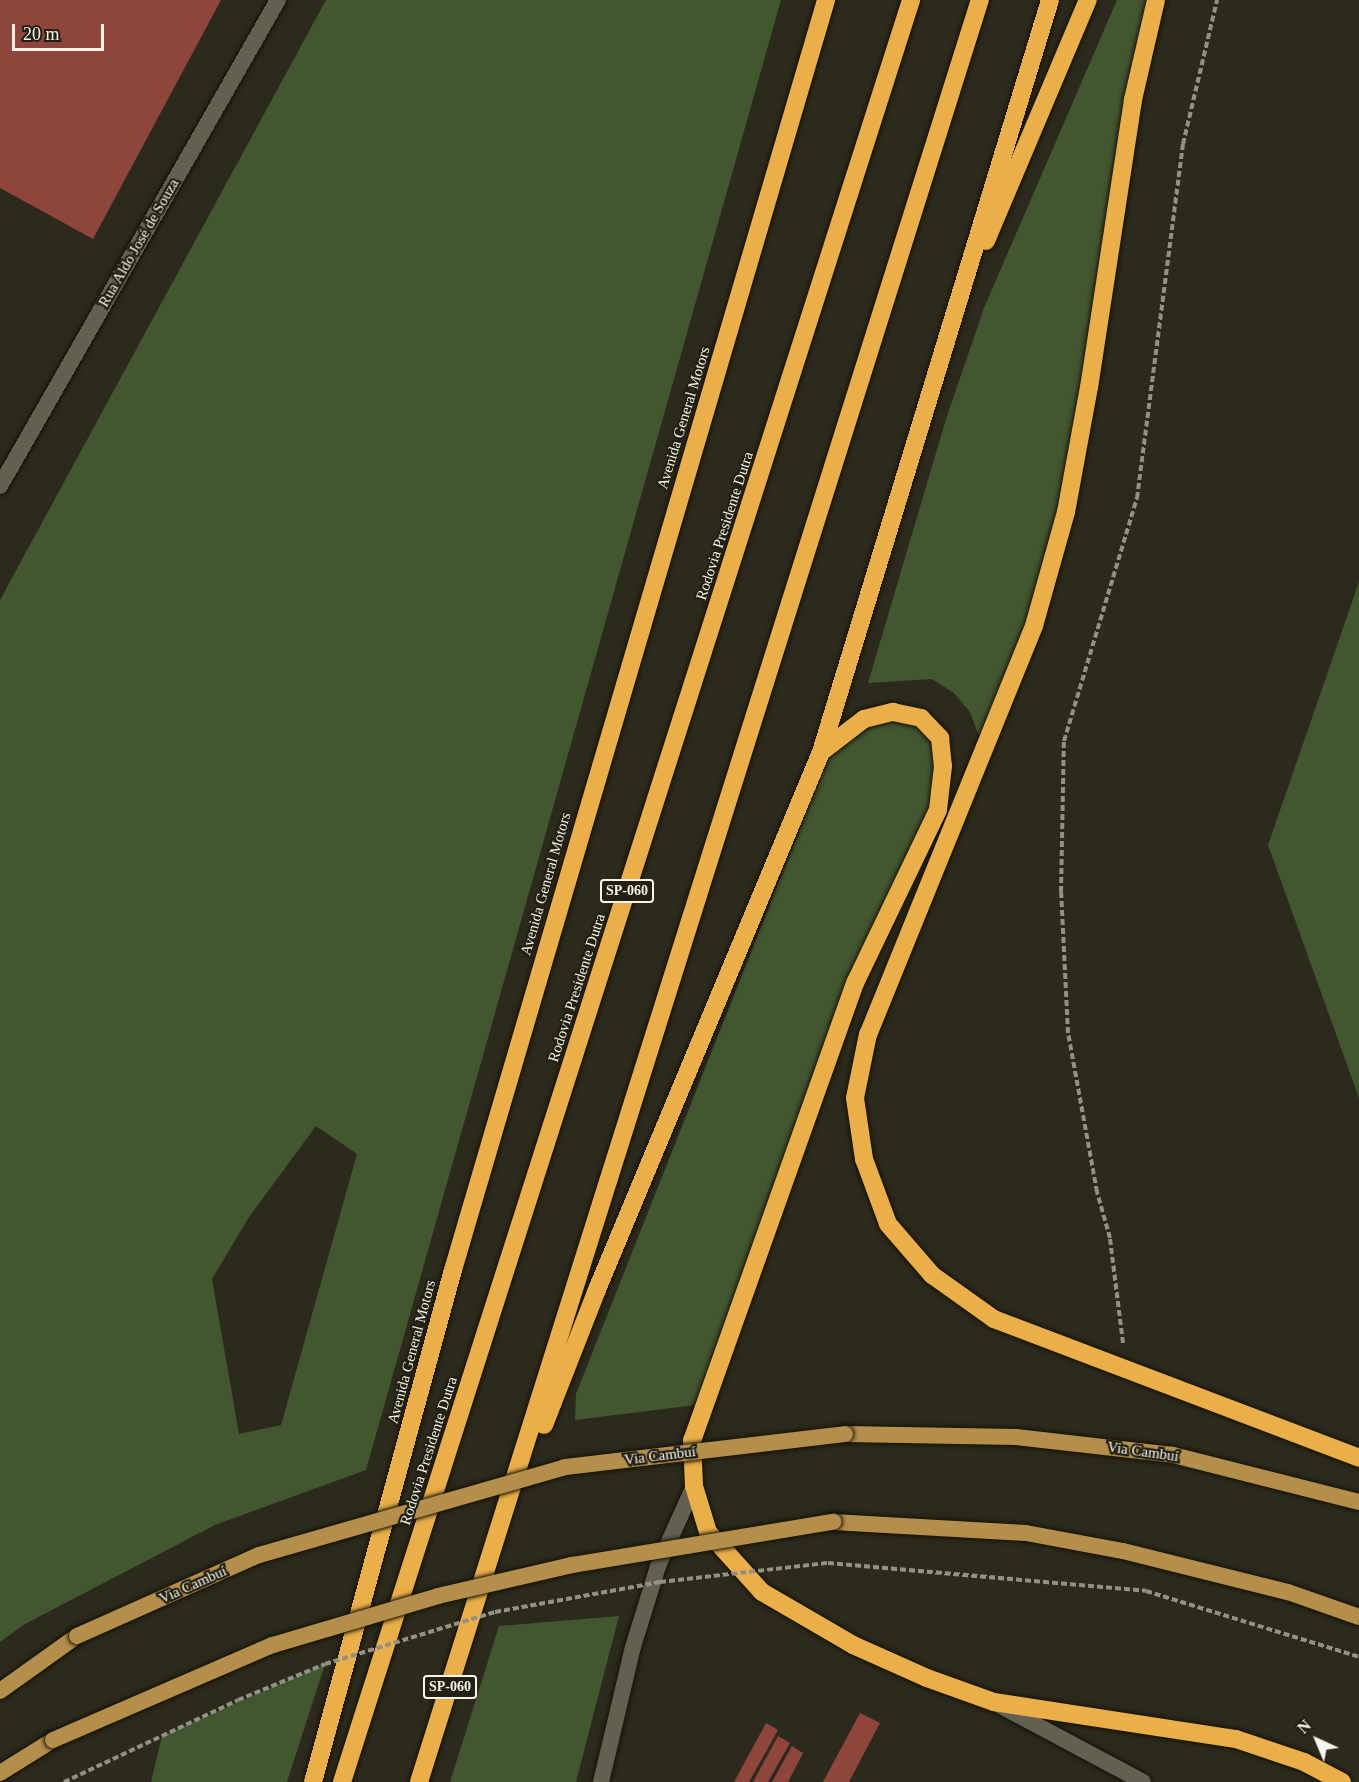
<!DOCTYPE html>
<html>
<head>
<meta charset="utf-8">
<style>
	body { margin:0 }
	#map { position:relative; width:1359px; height:1782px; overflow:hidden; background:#2c2a1c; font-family:"Times New Roman",serif }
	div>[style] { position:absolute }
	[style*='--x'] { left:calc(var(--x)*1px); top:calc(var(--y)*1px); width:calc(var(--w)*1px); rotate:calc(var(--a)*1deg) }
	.green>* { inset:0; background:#425630 }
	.building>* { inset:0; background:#8e453b }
	.path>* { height:4px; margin-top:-2px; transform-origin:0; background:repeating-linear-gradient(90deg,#939186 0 6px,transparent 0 9px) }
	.roads { filter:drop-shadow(0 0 2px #151206) drop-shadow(0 0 2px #151206) }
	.service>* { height:16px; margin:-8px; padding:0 8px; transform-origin:8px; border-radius:8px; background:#636051 }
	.minor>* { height:16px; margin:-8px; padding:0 8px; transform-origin:8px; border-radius:8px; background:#636051 }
	.primary>* { height:16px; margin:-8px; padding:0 8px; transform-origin:8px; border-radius:8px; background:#b48f4c }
	.motorway>* { height:18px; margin:-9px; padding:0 9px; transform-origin:9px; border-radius:9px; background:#eaaf48 }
	.path-bridge>* { height:4px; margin-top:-2px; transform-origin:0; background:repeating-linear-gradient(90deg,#939186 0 6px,transparent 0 9px) }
	.bridges { filter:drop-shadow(0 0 2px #151206) drop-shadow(0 0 2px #151206) }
	.primary-bridge>* { height:16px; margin:-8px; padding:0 8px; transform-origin:8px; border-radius:8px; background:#b48f4c }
	span { translate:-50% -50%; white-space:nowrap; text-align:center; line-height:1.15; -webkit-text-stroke:4.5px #232013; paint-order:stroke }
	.shield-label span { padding:2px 4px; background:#232013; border:2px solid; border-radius:4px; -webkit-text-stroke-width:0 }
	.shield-label { font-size:14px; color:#f6f4eb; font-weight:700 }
	.street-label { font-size:15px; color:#f6f4eb }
	.north { position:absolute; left:1287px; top:1710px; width:60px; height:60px; -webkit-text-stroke:4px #232013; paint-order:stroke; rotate:316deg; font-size:16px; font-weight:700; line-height:24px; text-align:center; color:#f6f4eb }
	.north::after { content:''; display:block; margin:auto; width:21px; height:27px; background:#f6f4eb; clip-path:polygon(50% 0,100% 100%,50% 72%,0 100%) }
	.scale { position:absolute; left:12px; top:24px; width:92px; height:27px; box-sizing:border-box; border:3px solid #f6f4eb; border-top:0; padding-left:8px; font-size:18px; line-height:21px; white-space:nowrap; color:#f6f4eb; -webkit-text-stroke:4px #232013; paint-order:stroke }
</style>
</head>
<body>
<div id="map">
	<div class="green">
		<i style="clip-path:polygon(evenodd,326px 0,781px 0,366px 1470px,215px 1525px,25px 1624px,0 1642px,0 600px,326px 0,316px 1126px,357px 1154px,281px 1425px,239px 1434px,212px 1279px,249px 1217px,316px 1126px)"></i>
		<i style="clip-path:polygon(1117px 0,1151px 0,1060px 513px,1030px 629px,985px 732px,978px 734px,970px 712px,954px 693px,932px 679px,868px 683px,946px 419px,984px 308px)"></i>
		<i style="clip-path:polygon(1359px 582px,1359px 1098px,1268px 845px)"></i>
		<i style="clip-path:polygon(893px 712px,940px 738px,938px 810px,901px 886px,843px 989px,696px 1405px,575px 1420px,576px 1394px,799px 831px,821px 752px)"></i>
		<i style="clip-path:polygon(619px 1616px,576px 1782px,450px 1782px,499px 1626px)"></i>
		<i style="clip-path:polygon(325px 1664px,287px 1782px,151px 1782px,162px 1736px)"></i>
	</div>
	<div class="building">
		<i style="clip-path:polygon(0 0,221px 0,93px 239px,0 188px)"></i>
		<i style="clip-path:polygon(860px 1713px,880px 1723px,849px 1782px,823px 1782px)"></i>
		<i style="clip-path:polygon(766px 1723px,778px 1730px,749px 1782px,734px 1782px)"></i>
		<i style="clip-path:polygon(778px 1736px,790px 1743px,768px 1782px,753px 1782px)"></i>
		<i style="clip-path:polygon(792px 1746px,803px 1753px,788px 1782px,772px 1782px)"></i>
	</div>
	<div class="path">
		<i style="--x:1123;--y:1343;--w:106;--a:-97.1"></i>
		<i style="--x:1110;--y:1238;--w:48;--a:-105.8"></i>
		<i style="--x:1097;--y:1192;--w:162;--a:-100.3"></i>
		<i style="--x:1068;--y:1033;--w:141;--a:-92.8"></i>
		<i style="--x:1061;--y:892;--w:151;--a:-88.9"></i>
		<i style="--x:1064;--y:741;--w:254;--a:-73.3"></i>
		<i style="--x:1137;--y:498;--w:357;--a:-82.6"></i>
		<i style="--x:1183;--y:144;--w:148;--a:-76.7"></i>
		<i style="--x:828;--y:1563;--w:319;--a:5"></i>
		<i style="--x:1146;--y:1591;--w:223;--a:17.2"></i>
	</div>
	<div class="roads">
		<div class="service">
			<i style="--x:999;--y:1705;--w:163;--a:28.1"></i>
			<i style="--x:601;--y:1782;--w:139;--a:-76.7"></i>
			<i style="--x:633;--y:1647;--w:85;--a:-72.8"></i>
			<i style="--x:658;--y:1566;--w:88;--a:-65.8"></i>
		</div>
		<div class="minor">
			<i style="--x:0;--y:486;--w:560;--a:-60.23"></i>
		</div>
		<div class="primary">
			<i style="--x:845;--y:1434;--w:171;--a:1"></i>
			<i style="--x:1016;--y:1437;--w:158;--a:6.5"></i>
			<i style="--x:1173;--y:1455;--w:192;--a:14.2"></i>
			<i style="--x:833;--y:1522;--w:193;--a:3.3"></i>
			<i style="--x:1026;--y:1533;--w:99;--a:10.5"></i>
			<i style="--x:1123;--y:1551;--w:170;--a:14"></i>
			<i style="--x:1288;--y:1592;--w:75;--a:19.4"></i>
			<i style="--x:0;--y:1691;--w:95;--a:-35.5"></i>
			<i style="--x:0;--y:1773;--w:62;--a:-31.9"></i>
		</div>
		<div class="motorway">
			<i style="--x:1156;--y:0;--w:103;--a:103"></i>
			<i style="--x:1133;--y:100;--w:290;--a:98.7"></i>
			<i style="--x:1089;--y:387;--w:127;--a:100.4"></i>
			<i style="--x:1066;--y:512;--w:118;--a:105.7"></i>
			<i style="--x:1034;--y:626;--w:440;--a:112.1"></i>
			<i style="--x:868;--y:1034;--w:65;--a:101.5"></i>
			<i style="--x:855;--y:1098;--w:62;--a:81.6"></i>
			<i style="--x:864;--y:1159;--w:69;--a:69.7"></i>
			<i style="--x:888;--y:1224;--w:67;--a:49.2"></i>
			<i style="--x:932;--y:1275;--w:76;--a:35.4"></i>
			<i style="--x:994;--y:1319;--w:391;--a:20.8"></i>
			<i style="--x:986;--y:241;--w:262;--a:-67.1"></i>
			<i style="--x:821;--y:752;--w:54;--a:-37.5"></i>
			<i style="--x:864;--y:719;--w:30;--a:-14"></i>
			<i style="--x:893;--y:712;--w:29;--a:12"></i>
			<i style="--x:921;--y:718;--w:28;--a:46"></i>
			<i style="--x:940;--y:738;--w:28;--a:84"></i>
			<i style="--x:943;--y:766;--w:44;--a:96.5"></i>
			<i style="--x:938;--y:810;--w:192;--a:115.6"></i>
			<i style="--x:855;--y:983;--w:485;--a:109.6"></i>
			<i style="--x:692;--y:1440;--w:46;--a:87.5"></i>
			<i style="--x:694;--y:1486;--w:48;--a:73.1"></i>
			<i style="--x:708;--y:1532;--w:81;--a:48"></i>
			<i style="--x:762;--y:1592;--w:105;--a:30.2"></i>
			<i style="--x:853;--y:1645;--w:81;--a:24"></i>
			<i style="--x:927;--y:1678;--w:71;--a:19.7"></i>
			<i style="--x:994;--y:1702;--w:245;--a:8.7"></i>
			<i style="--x:1236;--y:1739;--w:72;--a:18.7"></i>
			<i style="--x:1304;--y:1762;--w:43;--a:27.8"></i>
			<i style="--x:544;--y:1425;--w:143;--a:-68.6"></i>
			<i style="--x:596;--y:1292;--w:585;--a:-67.38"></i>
			<i style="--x:821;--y:752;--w:786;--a:-73.06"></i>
			<i style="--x:313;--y:1782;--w:531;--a:-74.71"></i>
			<i style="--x:453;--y:1270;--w:1324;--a:-73.63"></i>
			<i style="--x:342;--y:1782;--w:1871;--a:-72.29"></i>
			<i style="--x:419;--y:1782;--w:1868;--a:-72.53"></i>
		</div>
	</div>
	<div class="path-bridge">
		<i style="--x:64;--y:1782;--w:192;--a:-25.2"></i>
		<i style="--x:238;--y:1700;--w:94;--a:-22.5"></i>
		<i style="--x:325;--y:1664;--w:178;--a:-17"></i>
		<i style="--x:495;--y:1612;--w:168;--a:-10.3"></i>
		<i style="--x:660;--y:1582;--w:169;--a:-6.5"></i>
	</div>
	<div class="bridges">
		<div class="primary-bridge">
			<i style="--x:77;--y:1636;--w:199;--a:-24"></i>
			<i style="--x:259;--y:1555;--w:318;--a:-16"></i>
			<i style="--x:565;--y:1467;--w:282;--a:-6.7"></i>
			<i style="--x:53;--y:1740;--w:240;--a:-23.4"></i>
			<i style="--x:273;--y:1645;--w:172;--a:-16.5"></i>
			<i style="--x:438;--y:1596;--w:138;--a:-13"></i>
			<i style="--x:572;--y:1565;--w:265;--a:-9.4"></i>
		</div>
	</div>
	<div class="shield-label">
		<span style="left:627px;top:891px">SP-060</span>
		<span style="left:450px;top:1687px">SP-060</span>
	</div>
	<div class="street-label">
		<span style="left:139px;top:243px;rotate:-60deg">Rua Aldo José de Souza</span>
		<span style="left:684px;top:418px;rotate:-73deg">Avenida General Motors</span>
		<span style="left:725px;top:526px;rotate:-72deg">Rodovia Presidente Dutra</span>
		<span style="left:546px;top:884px;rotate:-74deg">Avenida General Motors</span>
		<span style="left:577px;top:988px;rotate:-72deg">Rodovia Presidente Dutra</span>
		<span style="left:412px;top:1352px;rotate:-75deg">Avenida General Motors</span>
		<span style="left:429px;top:1451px;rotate:-72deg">Rodovia Presidente Dutra</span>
		<span style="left:1143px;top:1452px;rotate:8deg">Via Cambuí</span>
		<span style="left:660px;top:1456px;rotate:-7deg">Via Cambuí</span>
		<span style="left:193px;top:1585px;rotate:-24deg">Via Cambuí</span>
	</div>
	<div class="north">N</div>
	<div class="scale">20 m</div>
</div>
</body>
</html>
